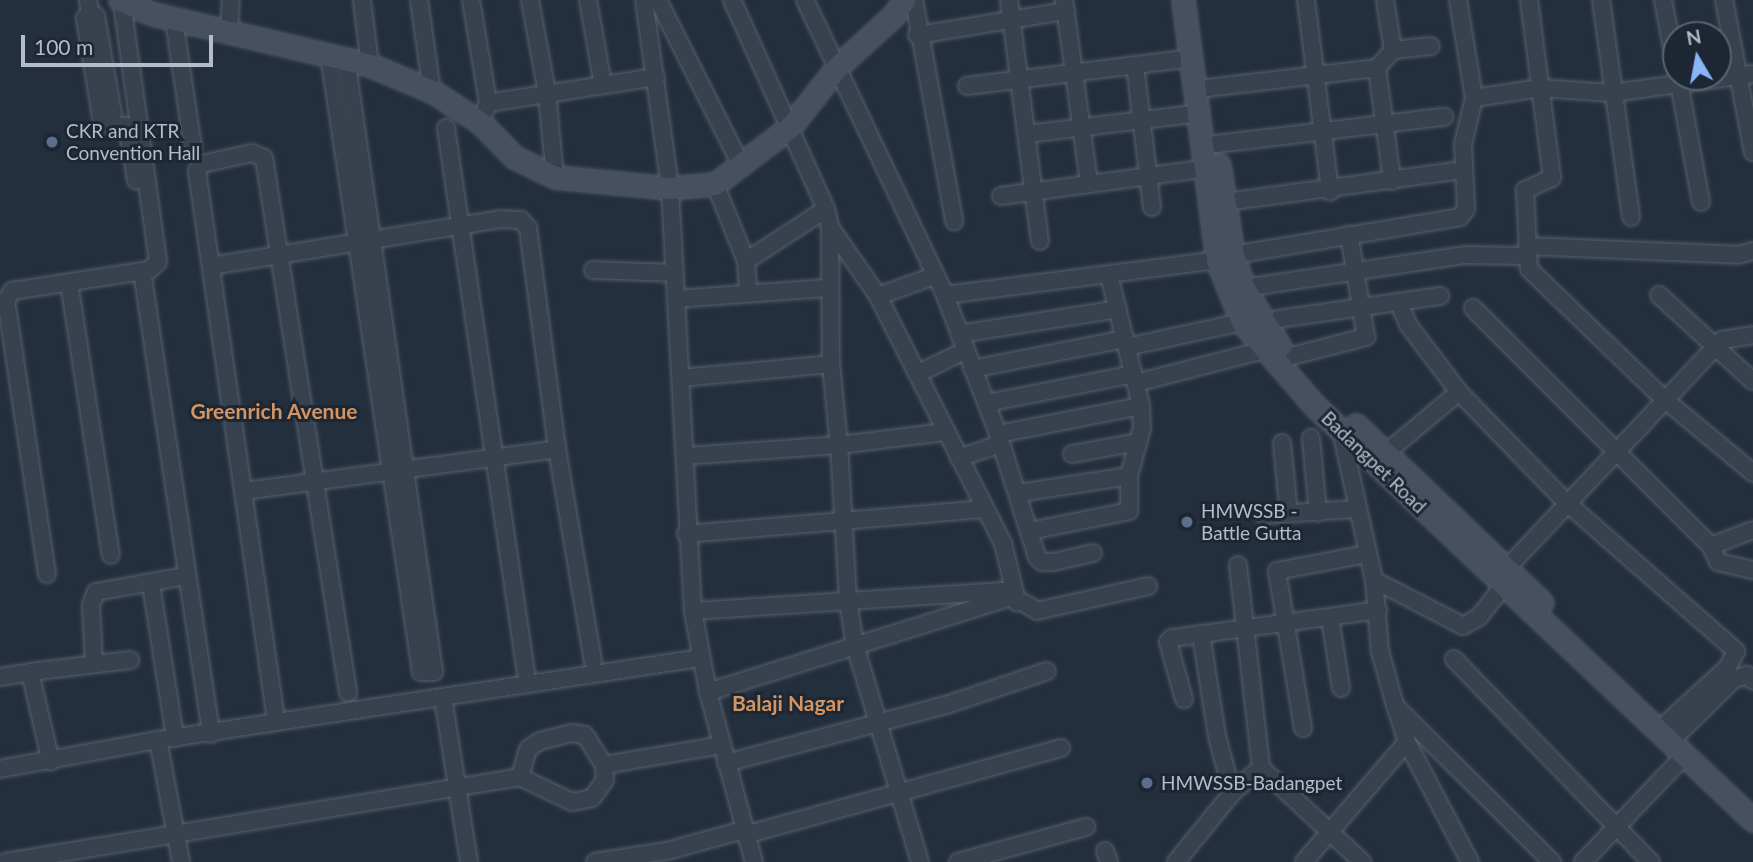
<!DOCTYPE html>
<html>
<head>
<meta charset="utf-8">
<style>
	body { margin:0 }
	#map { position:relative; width:1753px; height:862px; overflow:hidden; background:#242f3e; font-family:Lato,sans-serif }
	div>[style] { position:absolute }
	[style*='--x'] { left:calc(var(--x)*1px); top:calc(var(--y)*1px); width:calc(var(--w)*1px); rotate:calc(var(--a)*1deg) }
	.roads { filter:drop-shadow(0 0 2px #565f6c) drop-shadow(0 0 2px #565f6c) }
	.street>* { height:16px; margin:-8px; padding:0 8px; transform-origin:8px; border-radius:8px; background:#38414e }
	.secondary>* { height:21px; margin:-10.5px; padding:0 10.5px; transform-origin:10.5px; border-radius:10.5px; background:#465061 }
	.dots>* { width:19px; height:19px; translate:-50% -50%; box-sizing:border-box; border:4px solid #1d2633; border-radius:50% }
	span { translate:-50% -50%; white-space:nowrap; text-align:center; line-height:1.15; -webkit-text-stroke:6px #1d2633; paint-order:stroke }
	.poi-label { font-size:19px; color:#b4bcc9 }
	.left { translate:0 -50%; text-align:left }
	.street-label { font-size:19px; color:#b4bcc9 }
	.neighbourhood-label { font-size:21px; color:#d59563; font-weight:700 }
	.north { position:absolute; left:1662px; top:21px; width:70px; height:70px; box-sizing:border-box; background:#1d2633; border:2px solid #59626f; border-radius:50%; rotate:350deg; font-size:19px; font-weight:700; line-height:28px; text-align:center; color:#b4bcc9 }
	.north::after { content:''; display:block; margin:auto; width:24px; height:32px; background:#8ab4f8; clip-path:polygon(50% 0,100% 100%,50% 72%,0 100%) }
	.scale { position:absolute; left:21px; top:35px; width:192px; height:32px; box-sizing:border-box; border:4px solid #b4bcc9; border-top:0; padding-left:9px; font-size:21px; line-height:24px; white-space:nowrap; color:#b4bcc9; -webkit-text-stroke:5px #1d2633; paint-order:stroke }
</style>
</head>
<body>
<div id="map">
	<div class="roads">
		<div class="street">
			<i style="--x:88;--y:0;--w:12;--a:81"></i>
			<i style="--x:90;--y:12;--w:8;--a:130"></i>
			<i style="--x:85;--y:18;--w:100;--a:80.8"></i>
			<i style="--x:101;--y:117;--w:13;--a:51"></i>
			<i style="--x:362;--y:0;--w:65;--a:83"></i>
			<i style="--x:419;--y:0;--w:92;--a:81.9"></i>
			<i style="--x:471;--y:0;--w:104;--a:80.6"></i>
			<i style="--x:488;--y:103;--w:9;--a:111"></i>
			<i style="--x:530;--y:0;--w:95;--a:79.6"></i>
			<i style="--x:547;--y:93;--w:84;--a:84.6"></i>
			<i style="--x:588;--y:0;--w:86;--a:80"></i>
			<i style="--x:644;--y:0;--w:190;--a:82.1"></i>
			<i style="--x:670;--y:188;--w:424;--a:86.9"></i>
			<i style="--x:693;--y:611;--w:82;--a:79.5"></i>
			<i style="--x:708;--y:692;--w:176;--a:74.9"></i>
			<i style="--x:658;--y:0;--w:182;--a:63.3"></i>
			<i style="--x:732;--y:0;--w:229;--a:65.8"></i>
			<i style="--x:826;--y:209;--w:18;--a:77"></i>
			<i style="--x:830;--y:227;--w:137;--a:89.6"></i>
			<i style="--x:805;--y:0;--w:327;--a:64.6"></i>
			<i style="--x:945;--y:295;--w:149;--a:69.1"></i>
			<i style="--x:998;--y:434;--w:146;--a:-11.1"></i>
			<i style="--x:914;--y:0;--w:225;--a:79.7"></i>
			<i style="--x:1009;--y:0;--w:243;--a:82.7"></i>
			<i style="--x:1064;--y:0;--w:185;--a:82.2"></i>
			<i style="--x:1306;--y:0;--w:193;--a:82.8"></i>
			<i style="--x:1385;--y:0;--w:51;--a:80.9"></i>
			<i style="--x:1529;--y:0;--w:179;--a:82.6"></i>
			<i style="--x:1552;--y:178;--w:30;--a:156"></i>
			<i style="--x:1525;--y:190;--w:79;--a:87.1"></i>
			<i style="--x:1529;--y:269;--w:187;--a:43.9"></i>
			<i style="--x:1664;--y:399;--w:116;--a:39.7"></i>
			<i style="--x:1601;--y:0;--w:219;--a:82.1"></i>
			<i style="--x:1663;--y:0;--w:69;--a:79.2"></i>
			<i style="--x:1724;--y:0;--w:155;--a:79.2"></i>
			<i style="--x:90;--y:12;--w:7;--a:34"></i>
			<i style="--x:96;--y:16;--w:99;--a:80.2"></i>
			<i style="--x:113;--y:114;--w:14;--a:107"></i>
			<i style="--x:174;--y:20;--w:128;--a:81.5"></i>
			<i style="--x:229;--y:33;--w:33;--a:-87"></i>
			<i style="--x:917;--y:35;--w:151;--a:-9.2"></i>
			<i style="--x:329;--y:54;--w:625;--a:81.53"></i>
			<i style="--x:421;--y:672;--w:13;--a:0"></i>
			<i style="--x:434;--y:672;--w:620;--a:-98.16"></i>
			<i style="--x:1135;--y:65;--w:143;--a:83.2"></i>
			<i style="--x:1377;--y:68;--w:114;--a:82.4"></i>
			<i style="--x:1678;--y:77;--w:127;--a:79.6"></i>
			<i style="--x:967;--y:86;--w:227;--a:-7.1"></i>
			<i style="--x:1207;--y:88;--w:171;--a:-6.7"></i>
			<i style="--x:1377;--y:68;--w:24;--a:-48"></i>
			<i style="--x:1393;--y:50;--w:38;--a:-6"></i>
			<i style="--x:1474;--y:98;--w:67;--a:-8.6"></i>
			<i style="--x:1540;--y:88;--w:72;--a:4"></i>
			<i style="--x:1612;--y:93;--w:142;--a:-7.7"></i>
			<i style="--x:488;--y:103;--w:170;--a:-8.8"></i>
			<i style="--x:109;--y:127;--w:16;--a:-4"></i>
			<i style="--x:125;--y:126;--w:6;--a:59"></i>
			<i style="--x:128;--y:131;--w:50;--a:80.7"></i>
			<i style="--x:446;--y:128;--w:551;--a:81.65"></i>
			<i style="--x:1027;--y:134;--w:174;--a:-6.9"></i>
			<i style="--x:1216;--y:144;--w:230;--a:-6.8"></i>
			<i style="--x:715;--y:184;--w:83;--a:68.1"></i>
			<i style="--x:746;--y:261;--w:32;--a:86"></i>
			<i style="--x:1001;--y:196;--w:208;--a:-7.7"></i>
			<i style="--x:1226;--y:202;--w:230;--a:-7.7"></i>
			<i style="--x:830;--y:227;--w:84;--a:55.2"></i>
			<i style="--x:878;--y:296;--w:277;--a:63.2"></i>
			<i style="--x:1003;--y:543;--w:61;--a:76.7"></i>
			<i style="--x:1527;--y:246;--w:211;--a:2.4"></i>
			<i style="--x:1738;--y:255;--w:16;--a:-15"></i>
			<i style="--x:1233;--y:255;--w:230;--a:-9.5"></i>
			<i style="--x:1460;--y:217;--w:10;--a:-53"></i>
			<i style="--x:1466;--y:209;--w:65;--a:-92.6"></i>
			<i style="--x:1463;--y:144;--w:47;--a:-76.6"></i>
			<i style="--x:1474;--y:98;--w:99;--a:-99.3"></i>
			<i style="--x:746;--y:261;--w:95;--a:-33"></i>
			<i style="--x:211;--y:266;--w:293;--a:-9.2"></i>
			<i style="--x:500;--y:219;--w:21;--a:3"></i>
			<i style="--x:521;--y:220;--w:11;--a:49"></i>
			<i style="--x:528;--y:228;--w:223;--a:82.5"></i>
			<i style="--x:557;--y:449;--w:215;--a:80.4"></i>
			<i style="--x:593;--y:270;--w:81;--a:2.1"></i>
			<i style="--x:142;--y:271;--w:468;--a:81.5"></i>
			<i style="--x:69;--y:282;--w:276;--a:81.3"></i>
			<i style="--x:1244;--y:288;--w:224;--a:-8.5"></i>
			<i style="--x:1466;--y:255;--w:60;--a:1"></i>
			<i style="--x:945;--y:295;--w:274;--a:-7.3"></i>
			<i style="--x:1659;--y:295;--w:127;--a:42.5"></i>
			<i style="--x:878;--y:296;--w:59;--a:-19.7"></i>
			<i style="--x:676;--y:299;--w:151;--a:-4.2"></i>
			<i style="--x:1399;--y:303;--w:25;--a:67"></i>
			<i style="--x:1409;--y:326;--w:83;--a:52.9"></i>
			<i style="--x:1459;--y:392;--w:155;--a:45.8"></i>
			<i style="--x:1567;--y:503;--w:225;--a:41.2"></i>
			<i style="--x:1736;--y:651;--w:18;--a:117"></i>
			<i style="--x:1728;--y:667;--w:81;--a:137.5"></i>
			<i style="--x:1473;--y:308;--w:337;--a:45"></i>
			<i style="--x:1711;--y:546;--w:45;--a:-20.9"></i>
			<i style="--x:1278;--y:319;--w:164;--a:-8.1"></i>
			<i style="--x:959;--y:334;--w:161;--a:-8.9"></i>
			<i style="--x:1127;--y:347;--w:118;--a:-12.3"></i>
			<i style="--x:1288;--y:357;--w:81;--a:-14.4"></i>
			<i style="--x:1366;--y:337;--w:104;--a:-99.4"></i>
			<i style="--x:972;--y:369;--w:156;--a:-11.1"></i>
			<i style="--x:917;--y:374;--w:52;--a:-26.1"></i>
			<i style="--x:681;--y:378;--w:151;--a:-5.3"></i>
			<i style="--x:831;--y:364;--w:81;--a:84.4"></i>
			<i style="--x:839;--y:445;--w:152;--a:175.9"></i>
			<i style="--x:1136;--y:383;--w:132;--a:-14.5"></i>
			<i style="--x:987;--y:403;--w:149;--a:-11.2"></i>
			<i style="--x:1341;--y:431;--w:153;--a:77.5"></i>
			<i style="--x:1374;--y:580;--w:71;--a:85.2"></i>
			<i style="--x:1380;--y:651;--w:56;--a:74.5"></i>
			<i style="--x:1395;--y:705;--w:39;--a:72"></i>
			<i style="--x:1407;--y:742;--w:136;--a:62.3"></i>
			<i style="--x:998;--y:434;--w:129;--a:72.4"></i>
			<i style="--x:1037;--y:557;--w:7;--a:45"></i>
			<i style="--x:1042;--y:562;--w:11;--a:0"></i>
			<i style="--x:1053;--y:562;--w:41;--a:-12.7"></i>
			<i style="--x:1311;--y:438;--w:75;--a:84.7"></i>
			<i style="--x:1282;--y:443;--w:71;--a:84.4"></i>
			<i style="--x:1386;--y:453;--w:95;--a:-39.9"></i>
			<i style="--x:1072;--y:454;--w:67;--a:-10.3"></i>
			<i style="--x:959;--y:458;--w:43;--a:-18.9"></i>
			<i style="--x:244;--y:491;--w:316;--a:-7.6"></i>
			<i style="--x:1019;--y:493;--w:111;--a:-8.8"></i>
			<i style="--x:1264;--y:515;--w:92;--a:-3.7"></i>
			<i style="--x:1030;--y:531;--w:101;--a:-11.4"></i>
			<i style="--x:1129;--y:511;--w:35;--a:-90"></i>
			<i style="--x:1129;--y:476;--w:50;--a:-74.8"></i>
			<i style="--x:1142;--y:428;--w:22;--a:-93"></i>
			<i style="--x:1141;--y:406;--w:135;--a:-103.7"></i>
			<i style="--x:686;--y:534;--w:300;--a:-4.8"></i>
			<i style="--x:1711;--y:546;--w:17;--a:66"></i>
			<i style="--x:1718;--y:562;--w:36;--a:13"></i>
			<i style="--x:1238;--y:565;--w:204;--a:83.5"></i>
			<i style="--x:1261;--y:768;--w:138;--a:42.9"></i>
			<i style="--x:1507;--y:568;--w:313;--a:-46.7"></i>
			<i style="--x:1722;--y:340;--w:31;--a:-9"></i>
			<i style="--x:47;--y:574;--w:276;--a:-98.5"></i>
			<i style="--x:6;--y:301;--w:12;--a:-59"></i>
			<i style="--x:12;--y:291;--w:139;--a:-8.7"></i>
			<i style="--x:149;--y:270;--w:12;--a:-42"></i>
			<i style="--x:158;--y:262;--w:263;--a:-97.9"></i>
			<i style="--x:1374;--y:580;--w:100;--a:27.3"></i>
			<i style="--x:1463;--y:626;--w:18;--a:-29"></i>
			<i style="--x:1479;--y:617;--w:39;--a:-52"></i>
			<i style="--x:151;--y:584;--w:156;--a:81.1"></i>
			<i style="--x:693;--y:611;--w:311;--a:-3.7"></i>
			<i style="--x:1003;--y:591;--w:39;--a:30"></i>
			<i style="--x:1037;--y:611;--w:114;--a:-12.7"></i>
			<i style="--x:1330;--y:618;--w:71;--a:81.1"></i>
			<i style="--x:1201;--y:634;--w:103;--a:81.1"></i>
			<i style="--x:1217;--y:736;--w:59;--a:75.3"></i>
			<i style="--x:1454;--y:659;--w:283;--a:45.9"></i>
			<i style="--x:94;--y:663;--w:58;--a:-93"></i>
			<i style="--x:91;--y:605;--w:14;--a:-69"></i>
			<i style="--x:96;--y:592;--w:90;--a:-10.2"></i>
			<i style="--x:30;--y:672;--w:101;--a:-6.8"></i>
			<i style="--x:0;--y:677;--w:30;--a:-9"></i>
			<i style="--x:30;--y:672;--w:92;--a:76.9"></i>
			<i style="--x:708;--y:692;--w:318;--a:-17.4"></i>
			<i style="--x:443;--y:698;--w:166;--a:81"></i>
			<i style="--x:1184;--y:699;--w:59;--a:-105.7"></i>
			<i style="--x:1168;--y:642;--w:6;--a:-45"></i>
			<i style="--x:1172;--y:638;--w:208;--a:-7.7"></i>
			<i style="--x:1396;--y:707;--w:220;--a:44.8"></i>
			<i style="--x:275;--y:713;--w:548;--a:-98.19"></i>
			<i style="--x:197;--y:171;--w:9;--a:-54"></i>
			<i style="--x:202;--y:164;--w:51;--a:-12.4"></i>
			<i style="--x:252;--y:153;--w:13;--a:23"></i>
			<i style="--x:264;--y:158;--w:541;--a:81.06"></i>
			<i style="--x:1303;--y:728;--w:159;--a:-99.4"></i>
			<i style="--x:1277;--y:571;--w:92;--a:-10.7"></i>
			<i style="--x:1678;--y:734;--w:78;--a:-44.5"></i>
			<i style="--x:1734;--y:679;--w:14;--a:-17"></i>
			<i style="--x:1747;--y:675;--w:8;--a:45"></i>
			<i style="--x:158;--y:740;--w:124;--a:79.3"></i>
			<i style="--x:726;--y:763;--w:231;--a:-14.8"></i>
			<i style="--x:949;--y:704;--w:103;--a:-18.6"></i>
			<i style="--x:0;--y:769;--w:161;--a:-10.4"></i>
			<i style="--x:158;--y:740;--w:548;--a:-8.6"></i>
			<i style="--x:520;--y:777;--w:29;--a:-74"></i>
			<i style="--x:528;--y:749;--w:14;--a:-34"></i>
			<i style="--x:540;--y:741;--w:33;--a:-14"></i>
			<i style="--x:572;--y:733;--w:13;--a:9"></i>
			<i style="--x:585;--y:735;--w:36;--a:58"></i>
			<i style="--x:745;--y:835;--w:328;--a:-15.4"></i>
			<i style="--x:1105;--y:851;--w:12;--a:70"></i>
			<i style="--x:6;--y:862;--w:521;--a:-9.39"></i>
			<i style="--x:520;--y:777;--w:58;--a:25.7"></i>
			<i style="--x:572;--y:802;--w:20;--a:-11"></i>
			<i style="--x:592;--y:798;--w:22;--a:-54"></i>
			<i style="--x:605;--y:780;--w:15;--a:-94"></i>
			<i style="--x:604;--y:765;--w:120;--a:-9.6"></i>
			<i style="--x:595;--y:862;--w:73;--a:-8.7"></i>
			<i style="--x:667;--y:851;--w:79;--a:-15.4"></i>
			<i style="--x:920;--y:862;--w:226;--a:-106.7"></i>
			<i style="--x:855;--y:646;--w:47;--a:-98.7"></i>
			<i style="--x:848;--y:600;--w:155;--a:-93.3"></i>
			<i style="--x:839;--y:445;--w:107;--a:-7"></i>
			<i style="--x:958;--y:862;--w:133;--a:-15.3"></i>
			<i style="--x:1176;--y:862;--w:89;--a:-50.9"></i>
			<i style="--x:1232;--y:793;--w:38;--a:-41"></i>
			<i style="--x:1304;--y:862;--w:158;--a:-49.4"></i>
			<i style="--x:1583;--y:862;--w:145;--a:-46.4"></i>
		</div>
		<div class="secondary">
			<i style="--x:120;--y:0;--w:36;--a:23"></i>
			<i style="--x:153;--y:14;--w:223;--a:13.2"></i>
			<i style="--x:370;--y:65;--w:67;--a:22.8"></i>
			<i style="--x:432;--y:91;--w:59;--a:33.1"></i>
			<i style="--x:481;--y:123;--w:47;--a:45.9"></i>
			<i style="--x:514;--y:157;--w:46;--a:26"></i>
			<i style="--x:555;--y:177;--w:116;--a:5.5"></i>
			<i style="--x:670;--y:188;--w:45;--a:-5.1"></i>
			<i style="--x:715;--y:184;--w:94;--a:-37.2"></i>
			<i style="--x:790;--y:127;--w:78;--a:-51.8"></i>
			<i style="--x:838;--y:66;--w:76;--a:-42.3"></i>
			<i style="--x:894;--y:15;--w:18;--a:-56"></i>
			<i style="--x:1183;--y:0;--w:262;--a:82.5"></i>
			<i style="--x:1217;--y:260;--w:67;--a:68"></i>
			<i style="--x:1242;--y:322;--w:111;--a:49"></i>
			<i style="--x:1315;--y:406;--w:603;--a:43.39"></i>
			<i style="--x:1219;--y:165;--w:91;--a:81.2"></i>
			<i style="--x:1233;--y:255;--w:35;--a:72"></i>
			<i style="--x:1244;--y:288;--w:69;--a:58.6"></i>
			<i style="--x:1356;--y:425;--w:257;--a:43.7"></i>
		</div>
	</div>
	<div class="dots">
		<i style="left:52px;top:142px;background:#5c6f8a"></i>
		<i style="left:1187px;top:522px;background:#5c6f8a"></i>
		<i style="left:1147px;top:783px;background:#5c6f8a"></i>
	</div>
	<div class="poi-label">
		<span class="left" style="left:66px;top:142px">CKR and KTR<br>Convention Hall</span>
		<span class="left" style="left:1201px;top:522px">HMWSSB -<br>Battle Gutta</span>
		<span class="left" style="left:1161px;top:783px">HMWSSB-Badangpet</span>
	</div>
	<div class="street-label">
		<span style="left:1374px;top:462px;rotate:44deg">Badangpet Road</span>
	</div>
	<div class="neighbourhood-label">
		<span style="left:274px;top:411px">Greenrich Avenue</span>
		<span style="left:788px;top:703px">Balaji Nagar</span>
	</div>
	<div class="north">N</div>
	<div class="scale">100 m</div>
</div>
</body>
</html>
